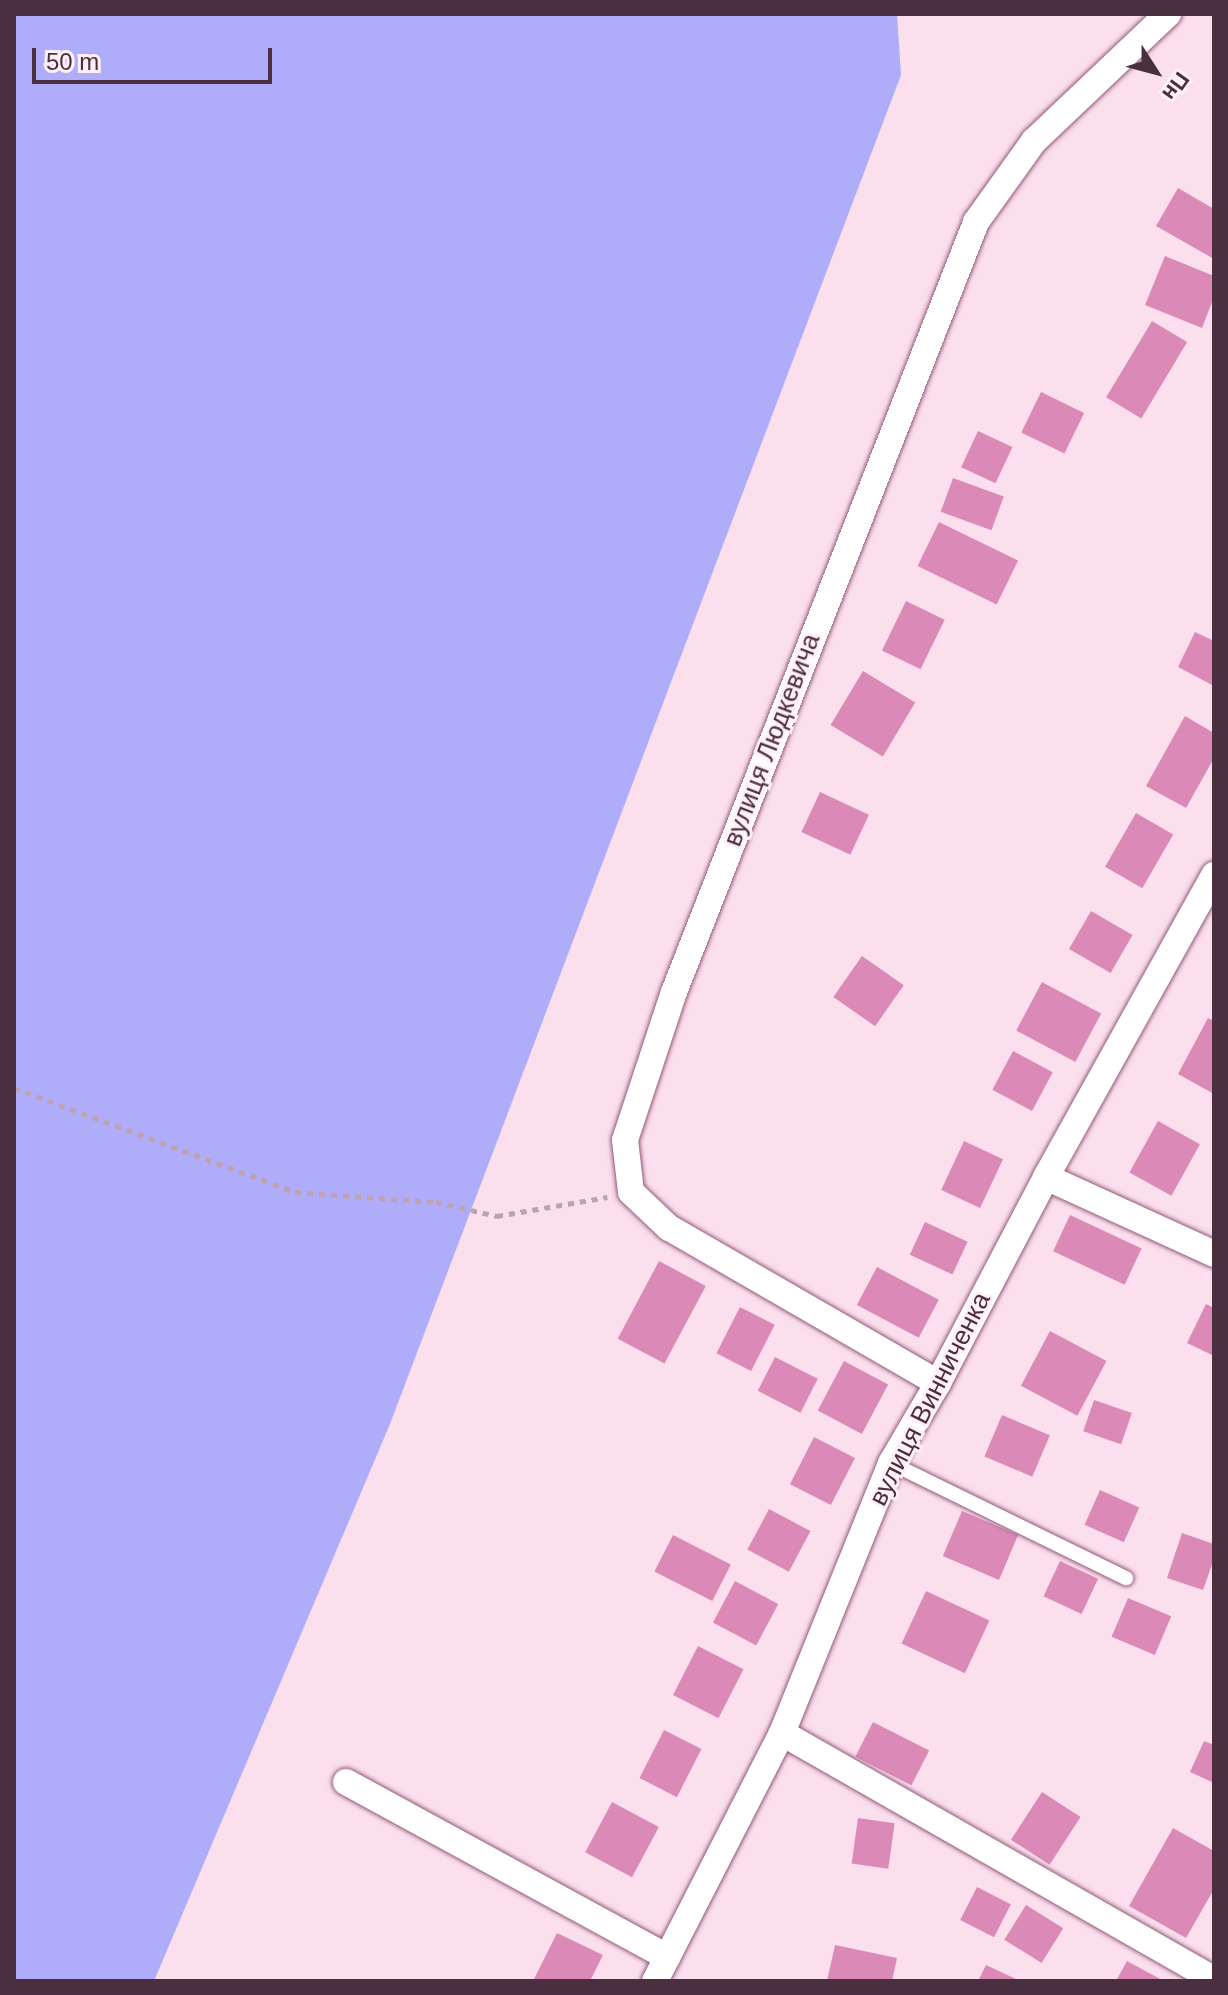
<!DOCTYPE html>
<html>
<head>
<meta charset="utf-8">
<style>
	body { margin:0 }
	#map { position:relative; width:1228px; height:1995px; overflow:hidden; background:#fbdfed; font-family:Helvetica,sans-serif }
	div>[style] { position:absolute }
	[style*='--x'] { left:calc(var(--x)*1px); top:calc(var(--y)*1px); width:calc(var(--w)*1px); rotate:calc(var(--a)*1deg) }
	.green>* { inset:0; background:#afadf9 }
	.building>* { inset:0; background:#db8ab8; transform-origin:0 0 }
	.path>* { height:5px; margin-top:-2.5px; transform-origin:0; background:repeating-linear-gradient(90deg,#bea2b1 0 6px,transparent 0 12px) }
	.roads { filter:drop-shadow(0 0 2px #94587b) drop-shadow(0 0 2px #94587b) }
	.service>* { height:14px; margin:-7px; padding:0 7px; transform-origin:7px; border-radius:7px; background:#fff }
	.minor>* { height:26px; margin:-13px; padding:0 13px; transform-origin:13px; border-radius:13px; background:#fff }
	span { translate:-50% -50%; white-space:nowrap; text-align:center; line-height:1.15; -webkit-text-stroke:6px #fff0f8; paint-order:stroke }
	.street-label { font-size:26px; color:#4a303f }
	.frame { position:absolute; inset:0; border:16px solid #4a303f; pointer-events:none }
	.north { position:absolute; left:1116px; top:32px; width:80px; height:80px; -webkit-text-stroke:6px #fff0f8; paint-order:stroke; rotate:126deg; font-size:22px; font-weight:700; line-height:32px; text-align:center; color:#4a303f }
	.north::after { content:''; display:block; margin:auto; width:28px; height:36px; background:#4a303f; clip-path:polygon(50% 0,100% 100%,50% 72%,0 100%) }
	.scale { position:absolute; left:32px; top:48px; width:240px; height:36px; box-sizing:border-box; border:4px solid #4a303f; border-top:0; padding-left:10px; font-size:24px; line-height:28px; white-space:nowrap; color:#4a303f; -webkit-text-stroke:6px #fff0f8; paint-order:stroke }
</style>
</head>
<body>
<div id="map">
	<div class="green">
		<i style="clip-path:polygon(14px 14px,897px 14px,901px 75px,390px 1424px,154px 1981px,14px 1981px)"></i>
	</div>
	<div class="building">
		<i style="clip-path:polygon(1178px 188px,1214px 209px,1214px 259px,1156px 226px)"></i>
		<i style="clip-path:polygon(1165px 256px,1214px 276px,1214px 297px,1202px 328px,1145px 305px)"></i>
		<i style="left:1152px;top:321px;width:41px;height:89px;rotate:31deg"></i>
		<i style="left:1041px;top:392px;width:48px;height:45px;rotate:26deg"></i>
		<i style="left:978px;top:431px;width:38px;height:40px;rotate:25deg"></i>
		<i style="left:953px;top:478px;width:54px;height:36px;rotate:20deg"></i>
		<i style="left:939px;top:522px;width:88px;height:49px;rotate:26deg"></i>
		<i style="left:906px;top:601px;width:43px;height:55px;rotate:26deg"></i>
		<i style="clip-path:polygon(1195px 632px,1214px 641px,1214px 686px,1178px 667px)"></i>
		<i style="left:863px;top:671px;width:61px;height:63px;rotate:31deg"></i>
		<i style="clip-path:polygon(1185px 716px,1214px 733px,1214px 758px,1186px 808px,1146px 786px)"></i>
		<i style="left:820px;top:792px;width:54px;height:44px;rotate:25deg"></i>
		<i style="left:1136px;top:813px;width:43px;height:62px;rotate:30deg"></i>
		<i style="left:1091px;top:911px;width:48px;height:44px;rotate:30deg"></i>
		<i style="left:862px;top:956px;width:51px;height:50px;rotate:35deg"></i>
		<i style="left:1042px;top:982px;width:67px;height:55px;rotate:28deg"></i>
		<i style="clip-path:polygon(1208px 1018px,1214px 1021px,1214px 1094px,1178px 1074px)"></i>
		<i style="left:1013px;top:1051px;width:45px;height:44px;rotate:28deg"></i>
		<i style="left:1158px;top:1121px;width:48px;height:59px;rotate:29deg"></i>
		<i style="left:964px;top:1141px;width:43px;height:54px;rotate:25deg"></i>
		<i style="left:1070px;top:1215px;width:79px;height:40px;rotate:25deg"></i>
		<i style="left:925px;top:1222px;width:47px;height:36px;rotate:25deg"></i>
		<i style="left:659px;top:1261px;width:53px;height:88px;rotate:28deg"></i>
		<i style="left:877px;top:1267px;width:70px;height:43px;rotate:28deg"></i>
		<i style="clip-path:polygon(1206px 1304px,1214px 1308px,1214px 1356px,1187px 1343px)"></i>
		<i style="left:740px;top:1307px;width:39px;height:52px;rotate:27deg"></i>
		<i style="left:1050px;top:1331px;width:64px;height:62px;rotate:28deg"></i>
		<i style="left:775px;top:1357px;width:48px;height:38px;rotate:27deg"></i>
		<i style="left:844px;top:1361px;width:50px;height:56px;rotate:28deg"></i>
		<i style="left:1094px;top:1400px;width:40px;height:33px;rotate:19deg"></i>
		<i style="left:1002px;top:1415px;width:52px;height:45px;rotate:23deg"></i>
		<i style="left:814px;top:1437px;width:46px;height:53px;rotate:27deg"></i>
		<i style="left:1100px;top:1490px;width:43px;height:38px;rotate:24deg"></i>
		<i style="left:769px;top:1509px;width:47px;height:46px;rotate:28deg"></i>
		<i style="left:962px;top:1511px;width:61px;height:49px;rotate:23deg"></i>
		<i style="clip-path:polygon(1182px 1533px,1214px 1544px,1214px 1559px,1203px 1590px,1167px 1578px)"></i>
		<i style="left:673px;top:1535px;width:65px;height:41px;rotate:27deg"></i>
		<i style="left:1060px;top:1561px;width:42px;height:39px;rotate:25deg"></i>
		<i style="left:735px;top:1581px;width:49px;height:47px;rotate:28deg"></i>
		<i style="left:926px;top:1591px;width:70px;height:58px;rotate:25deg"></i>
		<i style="left:1128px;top:1598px;width:47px;height:42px;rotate:23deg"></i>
		<i style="left:698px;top:1646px;width:51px;height:55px;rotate:27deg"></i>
		<i style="left:873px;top:1722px;width:63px;height:39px;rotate:27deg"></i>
		<i style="left:664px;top:1730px;width:42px;height:54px;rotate:27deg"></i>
		<i style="clip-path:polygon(1204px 1741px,1214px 1745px,1214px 1783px,1190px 1772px)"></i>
		<i style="left:1042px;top:1792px;width:46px;height:57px;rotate:33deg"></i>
		<i style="left:612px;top:1802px;width:53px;height:57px;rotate:28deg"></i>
		<i style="left:858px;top:1818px;width:37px;height:46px;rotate:8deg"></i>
		<i style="clip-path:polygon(1173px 1828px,1214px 1851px,1214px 1889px,1186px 1938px,1129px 1906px)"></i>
		<i style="left:977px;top:1887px;width:38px;height:37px;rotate:27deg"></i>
		<i style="left:1026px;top:1905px;width:44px;height:41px;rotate:32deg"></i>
		<i style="clip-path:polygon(557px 1933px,603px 1955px,590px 1981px,533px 1981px)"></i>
		<i style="clip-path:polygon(835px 1945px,897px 1958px,892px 1981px,827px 1981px)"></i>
		<i style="clip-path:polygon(1127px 1961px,1164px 1981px,1116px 1981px)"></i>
		<i style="clip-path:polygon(986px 1965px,1020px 1981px,978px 1981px)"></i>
	</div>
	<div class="path">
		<i style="--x:14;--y:1088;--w:300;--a:20.3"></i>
		<i style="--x:295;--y:1192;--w:141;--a:4.1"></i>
		<i style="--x:436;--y:1202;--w:63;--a:12.9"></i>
		<i style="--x:497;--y:1216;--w:112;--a:-9.8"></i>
	</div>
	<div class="roads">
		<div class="service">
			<i style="--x:891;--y:1463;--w:262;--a:26.1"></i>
		</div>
		<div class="minor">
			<i style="--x:1046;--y:1177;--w:185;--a:24.6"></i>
			<i style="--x:938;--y:1383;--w:310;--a:-150"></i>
			<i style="--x:669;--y:1228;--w:52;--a:-136.5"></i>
			<i style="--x:631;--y:1192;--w:52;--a:-96.6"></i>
			<i style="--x:625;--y:1140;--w:156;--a:-71.7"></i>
			<i style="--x:674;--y:992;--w:827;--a:-68.58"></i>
			<i style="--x:976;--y:222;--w:100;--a:-54.4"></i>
			<i style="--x:1034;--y:141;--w:185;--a:-43.5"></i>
			<i style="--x:782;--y:1733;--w:486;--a:29.7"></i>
			<i style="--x:346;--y:1782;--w:366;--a:28.6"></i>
			<i style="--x:655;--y:1981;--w:279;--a:-62.9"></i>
			<i style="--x:782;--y:1733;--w:291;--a:-68"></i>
			<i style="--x:891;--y:1463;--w:93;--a:-59.6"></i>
			<i style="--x:938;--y:1383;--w:233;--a:-62.3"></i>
			<i style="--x:1046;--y:1177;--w:346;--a:-60.9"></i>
		</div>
	</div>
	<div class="street-label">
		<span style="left:772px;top:740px;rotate:-69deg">вулиця Людкевича</span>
		<span style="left:930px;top:1399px;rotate:-63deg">вулиця Винниченка</span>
	</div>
	<div class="frame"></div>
	<div class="north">Пн</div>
	<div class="scale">50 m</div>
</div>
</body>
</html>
